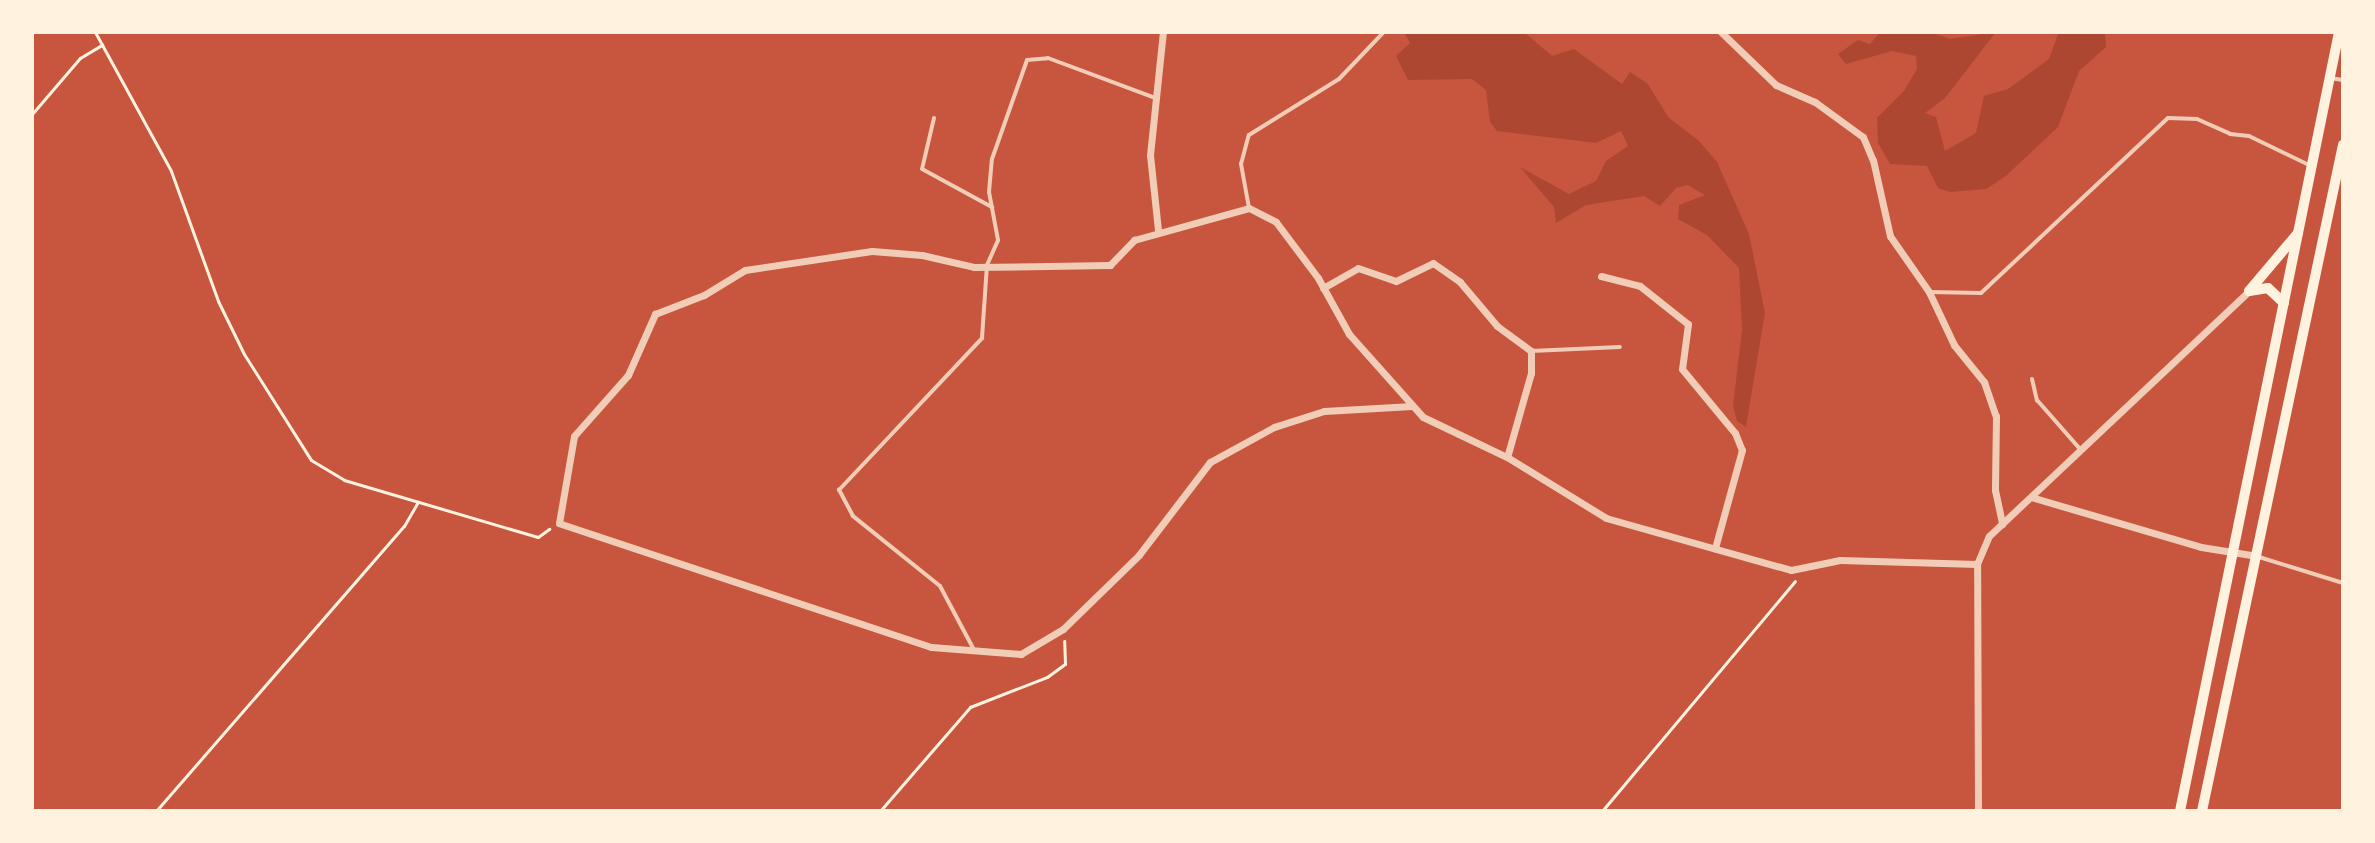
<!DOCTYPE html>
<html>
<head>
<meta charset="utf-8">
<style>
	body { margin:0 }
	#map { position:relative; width:2375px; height:843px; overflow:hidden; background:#c8553d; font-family:Commissioner,sans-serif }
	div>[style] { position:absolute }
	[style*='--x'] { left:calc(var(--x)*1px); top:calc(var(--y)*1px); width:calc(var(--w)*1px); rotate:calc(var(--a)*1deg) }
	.green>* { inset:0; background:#ae4732 }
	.path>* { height:3px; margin:-1.5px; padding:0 1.5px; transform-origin:1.5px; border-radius:1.5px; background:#fff3e0 }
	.service>* { height:4px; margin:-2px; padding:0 2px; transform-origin:2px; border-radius:2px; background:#f1ccb7 }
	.minor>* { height:7px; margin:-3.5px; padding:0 3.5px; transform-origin:3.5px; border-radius:3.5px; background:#f1ccb7 }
	.secondary>* { height:10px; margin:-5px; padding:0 5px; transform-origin:5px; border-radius:5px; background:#fff3e0 }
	span { translate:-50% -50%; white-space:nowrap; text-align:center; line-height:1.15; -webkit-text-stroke:8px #fff3e0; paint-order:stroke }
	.frame { position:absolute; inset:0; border:34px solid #fff3e0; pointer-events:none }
</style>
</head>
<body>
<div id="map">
	<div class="green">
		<i style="clip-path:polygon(1404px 32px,1524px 32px,1552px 56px,1574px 49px,1622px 84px,1630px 72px,1648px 84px,1668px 117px,1699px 141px,1717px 162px,1749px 234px,1765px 313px,1746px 427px,1737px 421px,1733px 406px,1742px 330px,1739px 268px,1707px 235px,1678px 219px,1679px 205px,1705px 195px,1688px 185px,1676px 188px,1660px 206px,1644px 196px,1586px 205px,1556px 223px,1554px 207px,1520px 167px,1569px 194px,1596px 181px,1606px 161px,1628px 146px,1621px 131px,1596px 143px,1497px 131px,1490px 122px,1486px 90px,1472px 79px,1408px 80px,1396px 56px,1410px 43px)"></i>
		<i style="clip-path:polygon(1880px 32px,1931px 32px,1950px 39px,1996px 32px,1945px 98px,1925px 113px,1936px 117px,1945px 151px,1976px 133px,1984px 96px,2008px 89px,2049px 59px,2059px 32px,2105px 32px,2106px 47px,2079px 71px,2058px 127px,2006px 176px,1986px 189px,1950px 192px,1938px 188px,1927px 166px,1890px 164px,1878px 143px,1877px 118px,1904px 91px,1917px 69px,1916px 56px,1892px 51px,1846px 64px,1838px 54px,1858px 40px,1870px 44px)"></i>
	</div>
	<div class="path">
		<i style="--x:95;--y:32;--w:158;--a:61.3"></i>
		<i style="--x:171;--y:171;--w:138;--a:70.1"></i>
		<i style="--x:218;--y:301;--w:59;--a:63.9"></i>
		<i style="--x:244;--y:354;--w:125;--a:57.7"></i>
		<i style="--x:311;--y:460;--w:39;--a:31"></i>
		<i style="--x:344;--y:480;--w:202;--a:16.4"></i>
		<i style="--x:538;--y:537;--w:14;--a:-36"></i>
		<i style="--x:32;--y:114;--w:74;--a:-49.4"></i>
		<i style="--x:80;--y:58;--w:26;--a:-31"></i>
		<i style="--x:156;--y:811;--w:378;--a:-49"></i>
		<i style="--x:404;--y:526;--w:28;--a:-60"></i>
		<i style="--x:880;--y:811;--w:138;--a:-49.1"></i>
		<i style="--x:970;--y:707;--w:83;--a:-21.3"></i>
		<i style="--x:1047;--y:677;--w:22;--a:-36"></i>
		<i style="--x:1065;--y:664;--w:23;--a:-92"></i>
		<i style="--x:1602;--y:811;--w:300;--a:-50"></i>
	</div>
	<div class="service">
		<i style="--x:2330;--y:78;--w:13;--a:9"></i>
		<i style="--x:934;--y:118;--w:52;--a:103.2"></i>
		<i style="--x:922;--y:169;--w:80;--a:28.5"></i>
		<i style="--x:1249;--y:208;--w:45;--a:-100.3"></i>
		<i style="--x:1241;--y:164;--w:30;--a:-75"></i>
		<i style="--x:1249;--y:135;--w:106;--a:-31.9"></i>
		<i style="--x:1339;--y:79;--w:64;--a:-46.3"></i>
		<i style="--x:1929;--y:292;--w:52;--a:1.1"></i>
		<i style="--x:1981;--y:293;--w:256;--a:-43.1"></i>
		<i style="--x:2168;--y:118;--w:29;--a:2"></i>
		<i style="--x:2197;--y:119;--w:36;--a:24"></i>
		<i style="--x:2230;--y:134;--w:19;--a:6"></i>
		<i style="--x:2249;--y:136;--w:69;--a:25.8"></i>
		<i style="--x:1531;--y:351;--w:89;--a:-2.6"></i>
		<i style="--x:2032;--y:379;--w:22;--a:77"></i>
		<i style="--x:2037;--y:400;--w:65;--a:48.7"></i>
		<i style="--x:2259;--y:557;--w:88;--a:17.2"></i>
		<i style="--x:973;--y:648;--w:70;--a:-118"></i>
		<i style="--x:940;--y:586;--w:112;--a:-141.2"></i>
		<i style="--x:853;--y:516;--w:30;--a:-118"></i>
		<i style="--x:839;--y:490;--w:209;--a:-46.7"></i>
		<i style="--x:982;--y:338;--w:73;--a:-86.1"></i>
		<i style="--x:987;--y:265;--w:27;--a:-66"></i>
		<i style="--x:998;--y:240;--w:49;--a:-100.6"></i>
		<i style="--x:989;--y:192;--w:33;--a:-85"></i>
		<i style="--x:992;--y:159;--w:105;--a:-70.5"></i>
		<i style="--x:1027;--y:60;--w:21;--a:-5"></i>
		<i style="--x:1048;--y:58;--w:112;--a:20.4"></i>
	</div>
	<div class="minor">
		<i style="--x:1721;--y:32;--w:76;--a:43.9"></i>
		<i style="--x:1776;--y:85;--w:43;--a:23.6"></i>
		<i style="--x:1815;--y:102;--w:59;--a:36.1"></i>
		<i style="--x:1863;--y:137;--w:25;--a:67"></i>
		<i style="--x:1873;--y:160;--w:78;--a:77.4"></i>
		<i style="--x:1890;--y:236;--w:68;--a:55.1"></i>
		<i style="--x:1929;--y:292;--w:59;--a:64.7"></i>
		<i style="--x:1954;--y:345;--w:48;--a:51"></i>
		<i style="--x:1984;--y:382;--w:36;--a:71"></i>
		<i style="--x:1996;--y:416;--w:74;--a:90.8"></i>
		<i style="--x:1995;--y:490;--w:35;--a:78"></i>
		<i style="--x:1158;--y:230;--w:75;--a:-96.1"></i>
		<i style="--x:1150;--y:155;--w:124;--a:-84"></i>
		<i style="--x:1601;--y:276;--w:40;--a:14.4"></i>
		<i style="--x:1640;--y:286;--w:61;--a:38.4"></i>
		<i style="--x:1688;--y:324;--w:45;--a:97.6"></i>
		<i style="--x:1682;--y:369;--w:83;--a:50.4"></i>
		<i style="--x:1735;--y:433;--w:18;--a:68"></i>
		<i style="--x:1742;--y:450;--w:102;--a:105.4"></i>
		<i style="--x:1323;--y:288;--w:40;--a:-29.7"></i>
		<i style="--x:1358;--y:268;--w:40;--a:18.9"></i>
		<i style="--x:1396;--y:281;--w:41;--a:-25.9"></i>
		<i style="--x:1433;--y:263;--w:33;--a:35"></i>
		<i style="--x:1460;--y:282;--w:57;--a:49.9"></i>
		<i style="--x:1497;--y:326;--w:42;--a:36.3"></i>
		<i style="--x:1531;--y:351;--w:22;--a:90"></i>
		<i style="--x:1531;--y:373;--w:87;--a:105.9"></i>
		<i style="--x:1412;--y:406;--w:88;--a:176.7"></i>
		<i style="--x:1324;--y:411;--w:52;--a:162.3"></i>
		<i style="--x:1274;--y:427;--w:73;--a:151.3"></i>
		<i style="--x:1210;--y:462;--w:117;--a:127.4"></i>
		<i style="--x:1139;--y:555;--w:106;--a:135.8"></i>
		<i style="--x:1063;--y:629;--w:49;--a:149.2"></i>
		<i style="--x:1021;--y:654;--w:90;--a:-175.6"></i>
		<i style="--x:931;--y:647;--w:392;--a:-161.6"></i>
		<i style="--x:559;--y:523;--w:88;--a:-80.2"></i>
		<i style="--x:574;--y:436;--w:81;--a:-48.5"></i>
		<i style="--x:628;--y:375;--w:67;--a:-66.1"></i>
		<i style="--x:655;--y:314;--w:53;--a:-21.2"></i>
		<i style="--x:704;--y:295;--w:48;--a:-31.4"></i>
		<i style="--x:745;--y:270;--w:128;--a:-8.5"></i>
		<i style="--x:872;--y:251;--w:50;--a:4.6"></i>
		<i style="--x:922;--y:255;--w:53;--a:13"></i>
		<i style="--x:974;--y:267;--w:136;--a:-0.8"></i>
		<i style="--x:1110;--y:265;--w:35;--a:-46"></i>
		<i style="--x:1134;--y:240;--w:119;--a:-15.5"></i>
		<i style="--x:1249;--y:208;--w:30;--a:27"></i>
		<i style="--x:1276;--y:222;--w:70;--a:53.1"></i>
		<i style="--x:1318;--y:278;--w:64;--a:61"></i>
		<i style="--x:1349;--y:334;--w:111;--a:48.3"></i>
		<i style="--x:1423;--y:417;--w:93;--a:25.5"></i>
		<i style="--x:1507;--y:457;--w:116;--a:31.6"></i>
		<i style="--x:1606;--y:518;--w:192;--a:15.7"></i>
		<i style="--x:1791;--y:570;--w:50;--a:-11.5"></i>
		<i style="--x:1840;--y:560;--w:137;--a:1.7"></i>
		<i style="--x:2031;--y:497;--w:177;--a:16.4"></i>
		<i style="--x:2201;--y:547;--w:57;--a:9.1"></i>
		<i style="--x:1978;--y:811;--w:247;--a:-90.2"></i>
		<i style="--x:1977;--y:564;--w:30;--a:-67"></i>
		<i style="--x:1989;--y:536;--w:357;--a:-43.3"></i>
	</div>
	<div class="secondary">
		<i style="--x:2284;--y:303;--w:22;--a:-137"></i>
		<i style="--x:2268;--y:288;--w:19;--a:171"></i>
		<i style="--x:2249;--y:291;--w:76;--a:-49.8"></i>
		<i style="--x:2180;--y:811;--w:795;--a:-78.46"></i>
		<i style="--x:2202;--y:811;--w:681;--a:-78.05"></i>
	</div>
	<div class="frame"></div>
</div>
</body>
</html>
